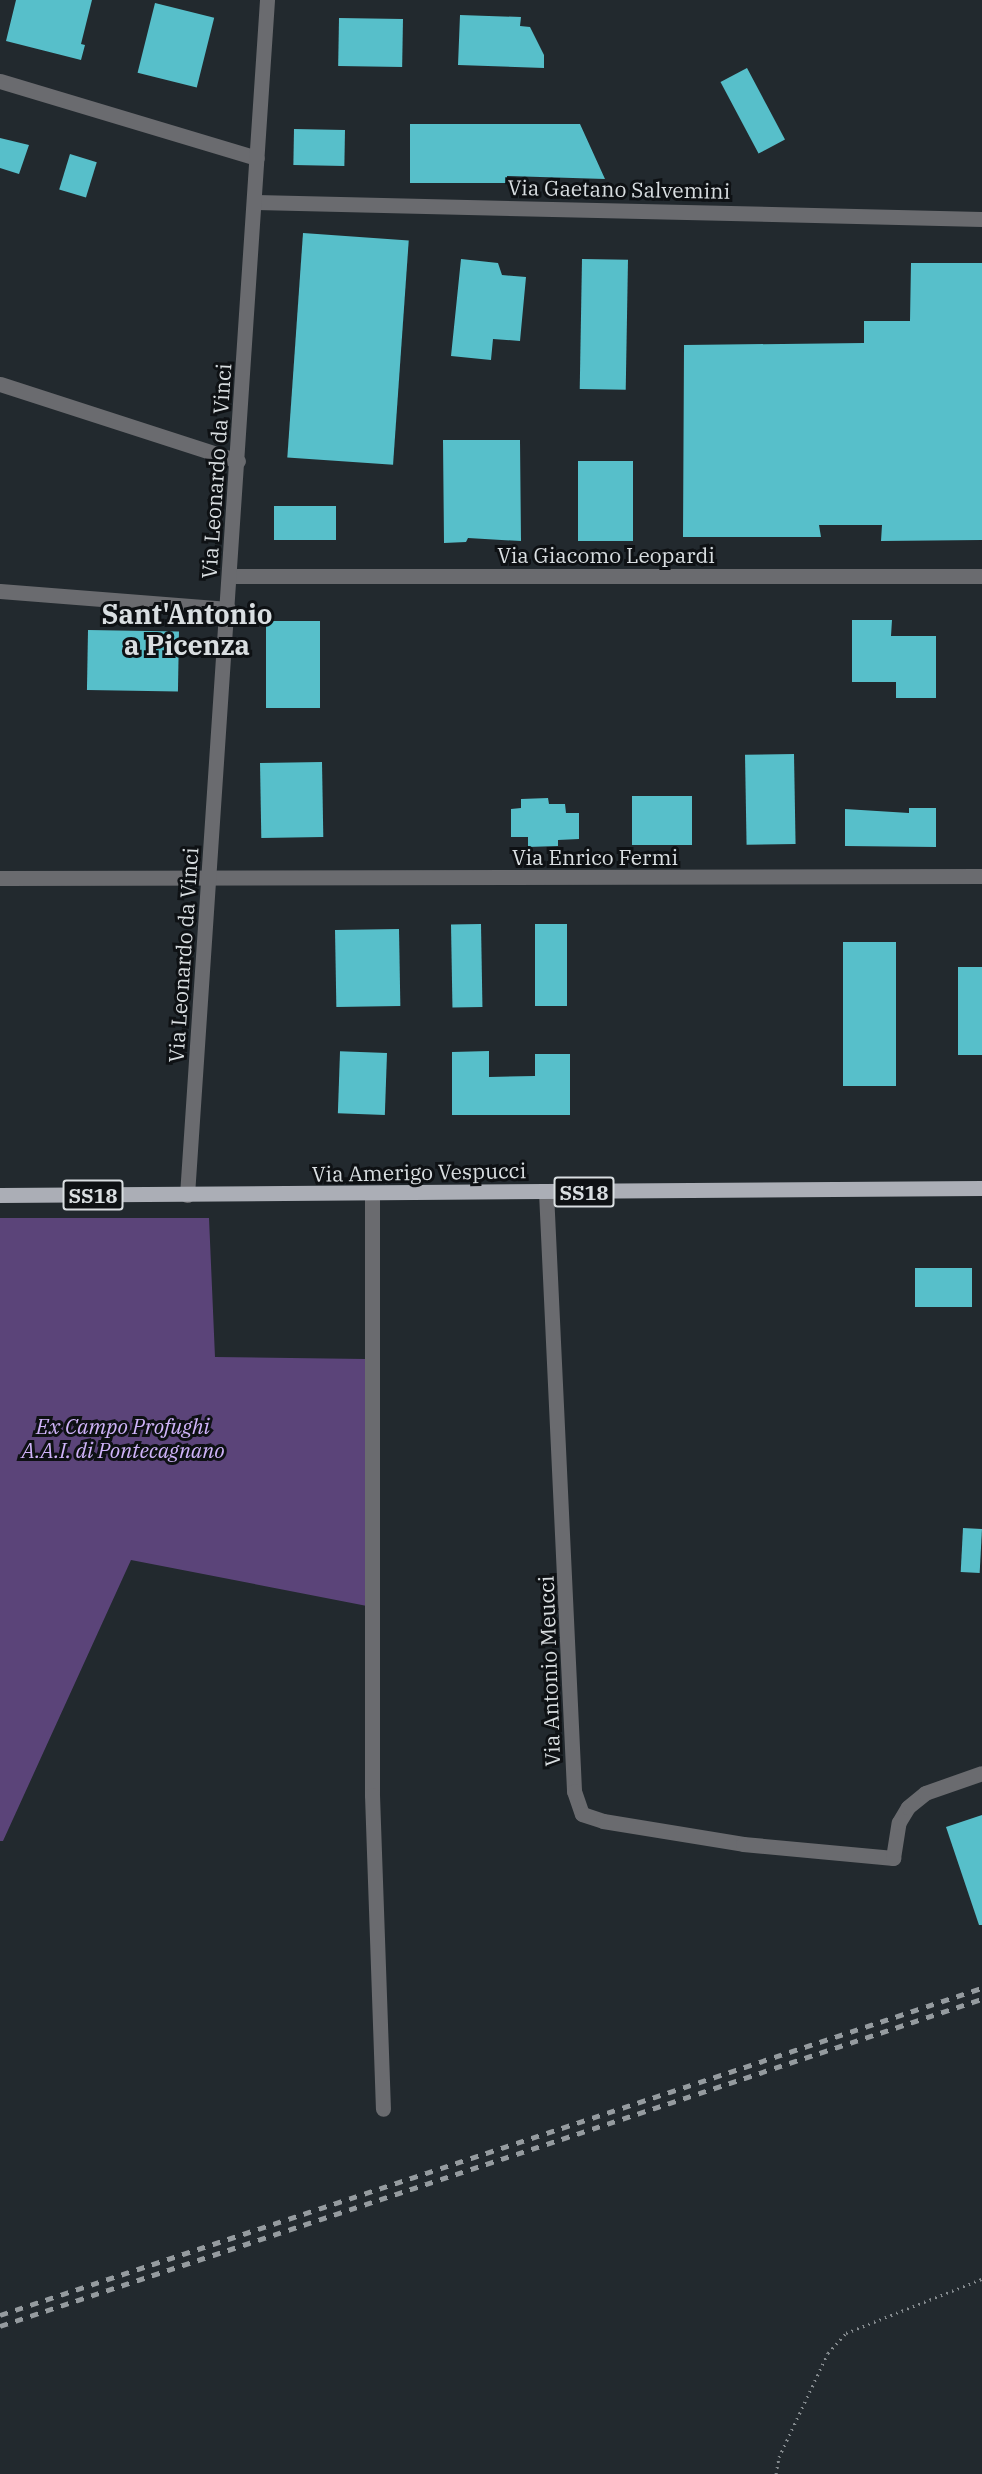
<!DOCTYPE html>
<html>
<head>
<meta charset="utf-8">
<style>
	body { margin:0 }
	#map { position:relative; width:982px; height:2474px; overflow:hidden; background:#22292e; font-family:"IBM Plex Serif",serif }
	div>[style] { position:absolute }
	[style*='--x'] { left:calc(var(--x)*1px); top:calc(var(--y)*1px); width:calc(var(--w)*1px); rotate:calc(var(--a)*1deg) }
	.green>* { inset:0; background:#5b4479 }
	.building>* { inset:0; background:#57bfca; transform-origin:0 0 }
	.path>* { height:3px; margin-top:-1.5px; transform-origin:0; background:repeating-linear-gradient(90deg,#858b8f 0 1.5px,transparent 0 6px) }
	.minor>* { height:15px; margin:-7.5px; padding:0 7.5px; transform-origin:7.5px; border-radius:7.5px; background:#6a6b6f }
	.major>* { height:15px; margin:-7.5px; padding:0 7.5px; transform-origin:7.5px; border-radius:7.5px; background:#abaeb6 }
	.rail>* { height:4.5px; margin-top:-2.25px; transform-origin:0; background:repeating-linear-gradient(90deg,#959b9f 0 8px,transparent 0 16px) }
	span { translate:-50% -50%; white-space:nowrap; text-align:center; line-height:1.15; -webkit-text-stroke:6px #0e1114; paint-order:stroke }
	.shield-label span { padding:2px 4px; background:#0e1114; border:2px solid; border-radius:4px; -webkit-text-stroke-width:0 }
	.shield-label { font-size:20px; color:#d9dee1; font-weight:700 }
	.street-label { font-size:21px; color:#d9dee1 }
	.park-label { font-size:21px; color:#d0b4fa; font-style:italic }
	.district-label { font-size:27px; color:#d9dee1; font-weight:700 }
</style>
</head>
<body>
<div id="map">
	<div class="green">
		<i style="clip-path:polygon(0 1218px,209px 1218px,215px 1357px,365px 1359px,367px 1606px,131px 1560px,3px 1841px,0 1841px)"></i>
	</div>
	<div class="building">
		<i style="clip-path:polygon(16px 0,92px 0,81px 44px,85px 45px,81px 60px,6px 41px)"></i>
		<i style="left:155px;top:3px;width:61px;height:72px;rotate:14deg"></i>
		<i style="clip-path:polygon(460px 15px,521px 17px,520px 26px,530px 27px,544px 55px,544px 68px,458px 65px)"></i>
		<i style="left:339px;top:18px;width:64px;height:48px;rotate:1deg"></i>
		<i style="left:747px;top:68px;width:81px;height:30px;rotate:62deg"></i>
		<i style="clip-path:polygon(410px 124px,580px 124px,605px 179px,507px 176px,507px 183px,410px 183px)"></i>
		<i style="left:294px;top:129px;width:51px;height:36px;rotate:1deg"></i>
		<i style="clip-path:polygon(0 138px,29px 145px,19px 174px,0 168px)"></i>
		<i style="left:70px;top:154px;width:28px;height:37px;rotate:17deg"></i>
		<i style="left:303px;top:233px;width:106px;height:225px;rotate:4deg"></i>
		<i style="clip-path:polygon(461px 259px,498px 263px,502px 275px,526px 277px,520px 341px,493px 339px,491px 360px,451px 356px)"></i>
		<i style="left:582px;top:259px;width:46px;height:130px;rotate:1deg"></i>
		<i style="clip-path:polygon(911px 263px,982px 263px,982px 540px,881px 541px,882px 525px,819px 525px,821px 537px,683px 537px,684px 345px,864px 343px,864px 321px,910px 321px)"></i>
		<i style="clip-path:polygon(443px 440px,520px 440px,521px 541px,468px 538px,466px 542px,444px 543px)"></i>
		<i style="left:578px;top:461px;width:55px;height:80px"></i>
		<i style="left:274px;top:506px;width:62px;height:34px"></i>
		<i style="clip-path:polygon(852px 620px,892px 620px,891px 636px,936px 636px,936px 698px,896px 698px,896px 682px,852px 682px)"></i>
		<i style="left:266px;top:621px;width:54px;height:87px"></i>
		<i style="left:88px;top:630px;width:91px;height:60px;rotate:1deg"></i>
		<i style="left:794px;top:754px;width:90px;height:49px;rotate:89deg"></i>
		<i style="left:322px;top:762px;width:75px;height:62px;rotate:89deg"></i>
		<i style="left:632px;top:796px;width:60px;height:49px"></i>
		<i style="clip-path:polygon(548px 798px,549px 804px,565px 804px,566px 813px,579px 813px,579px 839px,558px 840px,558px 846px,528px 847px,528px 837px,511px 837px,511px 809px,521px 808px,521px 799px)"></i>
		<i style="clip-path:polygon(909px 808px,936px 808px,936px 847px,845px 846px,845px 809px,909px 813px)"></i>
		<i style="left:481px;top:924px;width:83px;height:30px;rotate:89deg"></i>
		<i style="left:535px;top:924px;width:32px;height:82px"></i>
		<i style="left:399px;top:929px;width:77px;height:64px;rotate:89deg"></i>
		<i style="left:843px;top:942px;width:53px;height:144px"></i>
		<i style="left:958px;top:967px;width:24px;height:88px"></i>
		<i style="clip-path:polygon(489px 1051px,489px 1077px,535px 1076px,535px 1054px,570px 1054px,570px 1115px,452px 1115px,452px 1052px)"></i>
		<i style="left:387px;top:1053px;width:62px;height:47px;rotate:92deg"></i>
		<i style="left:915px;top:1268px;width:57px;height:39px"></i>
		<i style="left:963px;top:1528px;width:19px;height:44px;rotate:3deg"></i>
		<i style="clip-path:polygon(982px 1815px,982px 1925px,979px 1925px,946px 1827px)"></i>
	</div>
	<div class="path">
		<i style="--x:776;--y:2474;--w:17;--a:-80"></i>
		<i style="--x:779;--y:2457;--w:115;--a:-64.8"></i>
		<i style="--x:828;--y:2353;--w:27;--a:-48"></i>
		<i style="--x:846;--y:2333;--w:146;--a:-21.7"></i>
	</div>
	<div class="minor">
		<i style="--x:0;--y:81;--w:268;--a:16.7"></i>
		<i style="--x:256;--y:202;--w:726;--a:1.34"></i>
		<i style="--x:0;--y:384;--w:250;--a:17.9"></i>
		<i style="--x:230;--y:576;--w:752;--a:0"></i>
		<i style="--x:0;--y:591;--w:229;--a:4.5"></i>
		<i style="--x:0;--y:878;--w:982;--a:-0.12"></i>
		<i style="--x:546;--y:1192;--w:600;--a:87.32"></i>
		<i style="--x:574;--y:1791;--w:24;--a:71"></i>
		<i style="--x:582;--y:1814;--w:22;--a:18"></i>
		<i style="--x:603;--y:1821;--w:142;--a:9.3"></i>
		<i style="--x:743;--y:1844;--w:151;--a:5.3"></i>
		<i style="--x:893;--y:1858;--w:36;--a:-81"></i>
		<i style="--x:899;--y:1822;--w:17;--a:-59"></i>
		<i style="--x:908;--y:1807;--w:22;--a:-39"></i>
		<i style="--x:925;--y:1793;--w:60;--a:-19.3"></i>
		<i style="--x:372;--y:1193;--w:602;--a:90"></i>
		<i style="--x:372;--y:1795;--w:314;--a:88"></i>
		<i style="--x:187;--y:1195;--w:1198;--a:-86.17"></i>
	</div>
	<div class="major">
		<i style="--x:0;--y:1195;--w:982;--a:-0.41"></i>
	</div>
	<div class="rail">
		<i style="--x:0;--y:2315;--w:1035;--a:-18.42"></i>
		<i style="--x:0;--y:2326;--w:1035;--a:-18.42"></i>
	</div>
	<div class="shield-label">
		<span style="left:584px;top:1192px">SS18</span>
		<span style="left:93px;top:1195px">SS18</span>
	</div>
	<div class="street-label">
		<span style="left:619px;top:189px;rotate:1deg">Via Gaetano Salvemini</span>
		<span style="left:216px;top:471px;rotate:-86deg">Via Leonardo da Vinci</span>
		<span style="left:606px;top:555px">Via Giacomo Leopardi</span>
		<span style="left:595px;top:857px">Via Enrico Fermi</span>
		<span style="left:183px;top:955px;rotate:-86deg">Via Leonardo da Vinci</span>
		<span style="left:419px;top:1172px;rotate:-1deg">Via Amerigo Vespucci</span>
		<span style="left:549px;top:1671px;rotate:-92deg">Via Antonio Meucci</span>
	</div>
	<div class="park-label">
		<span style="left:123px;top:1438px">Ex Campo Profughi<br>A.A.I. di Pontecagnano</span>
	</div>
	<div class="district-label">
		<span style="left:187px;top:629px">Sant'Antonio<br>a Picenza</span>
	</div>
</div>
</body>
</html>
